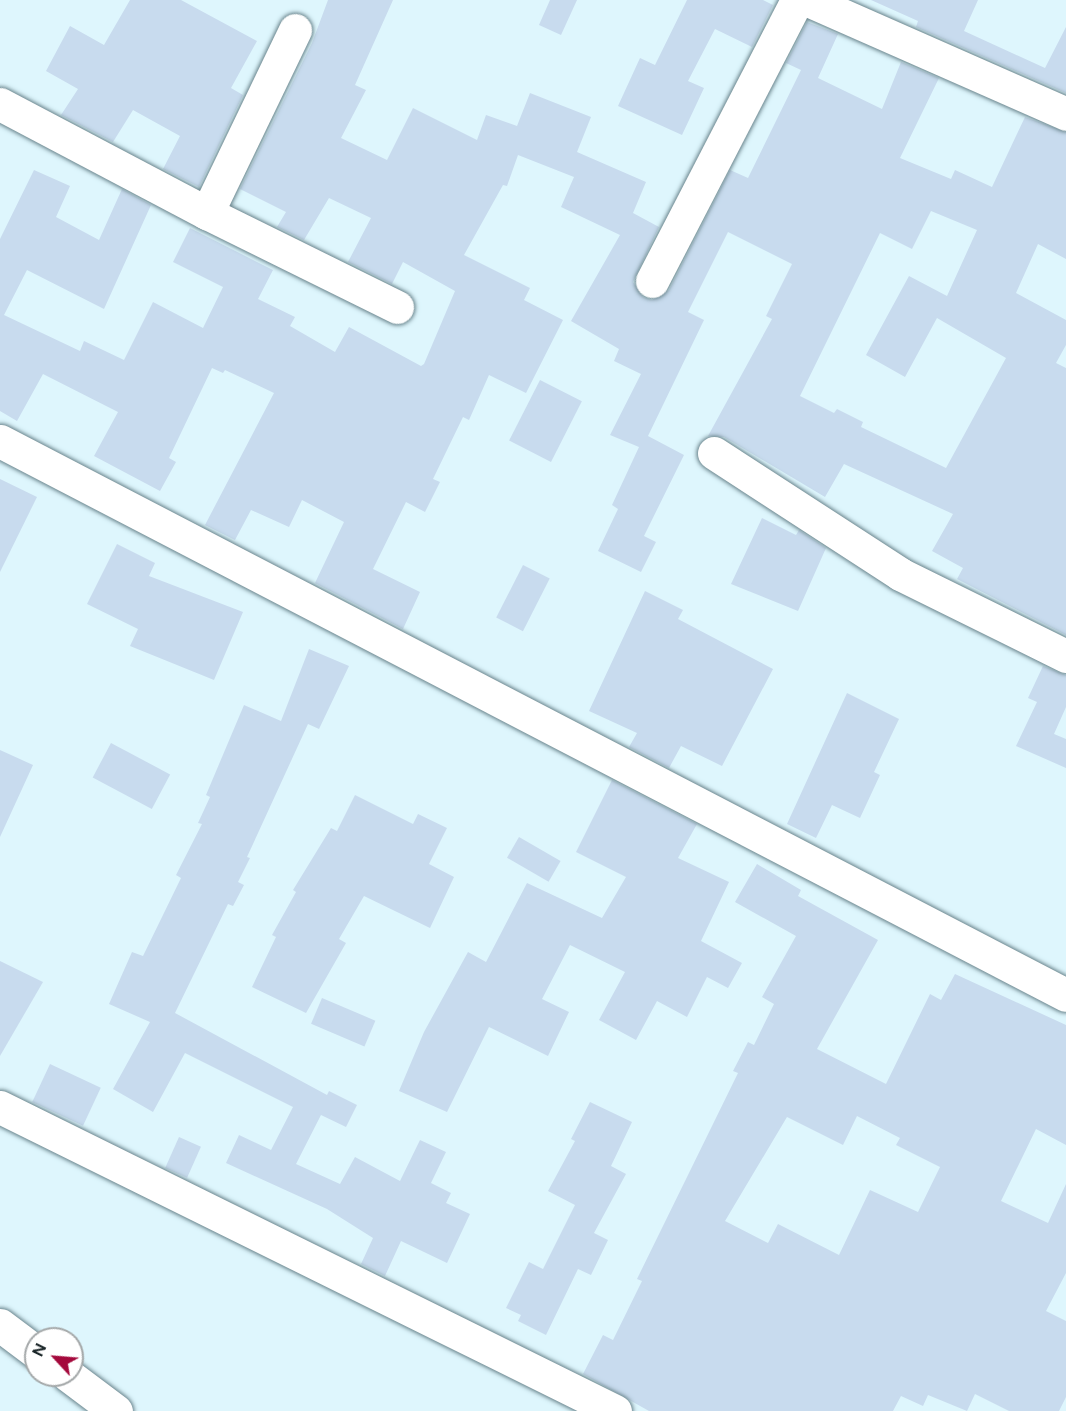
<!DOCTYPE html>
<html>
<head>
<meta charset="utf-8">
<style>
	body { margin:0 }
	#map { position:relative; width:1066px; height:1411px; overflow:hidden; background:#def6fd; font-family:Figtree,sans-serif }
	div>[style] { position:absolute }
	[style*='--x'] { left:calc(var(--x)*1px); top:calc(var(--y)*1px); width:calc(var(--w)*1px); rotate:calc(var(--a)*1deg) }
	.building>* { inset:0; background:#c8dbee; transform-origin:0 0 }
	.roads { filter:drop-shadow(0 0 2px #69848c) drop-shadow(0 0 2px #69848c) }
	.minor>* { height:33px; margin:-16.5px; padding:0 16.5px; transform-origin:16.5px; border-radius:16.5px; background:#fff }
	span { translate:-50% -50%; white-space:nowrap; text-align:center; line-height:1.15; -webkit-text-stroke:4.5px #fff; paint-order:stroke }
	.north { position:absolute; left:24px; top:1327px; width:60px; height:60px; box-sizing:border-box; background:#fff; border:2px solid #a4a8a9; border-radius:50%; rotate:296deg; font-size:16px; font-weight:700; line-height:24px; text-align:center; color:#1b2629 }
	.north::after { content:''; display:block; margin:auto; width:21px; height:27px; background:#a4093c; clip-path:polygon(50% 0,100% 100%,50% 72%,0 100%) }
</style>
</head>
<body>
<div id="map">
	<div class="building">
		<i style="clip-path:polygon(130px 0,181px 0,257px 41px,231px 88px,243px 95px,199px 187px,163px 169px,180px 136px,133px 110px,113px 142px,61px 115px,78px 89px,46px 71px,70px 26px,104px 45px)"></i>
		<i style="clip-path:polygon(evenodd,328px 0,393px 0,355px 85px,366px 90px,341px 138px,387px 160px,413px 108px,477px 140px,486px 115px,517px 126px,530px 93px,591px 117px,577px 152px,646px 182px,633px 213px,659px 227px,633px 282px,643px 297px,652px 300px,669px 290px,730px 170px,748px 178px,801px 70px,786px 63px,807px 22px,838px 34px,818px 78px,882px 109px,901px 62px,939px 78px,900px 158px,951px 179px,955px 170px,992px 187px,1025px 117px,1066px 132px,1066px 259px,1038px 244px,1016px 293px,1066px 320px,1066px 345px,1056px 363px,1066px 368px,1066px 635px,957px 579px,963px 568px,932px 551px,953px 514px,844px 464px,825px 497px,724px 437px,708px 436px,772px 319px,766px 316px,792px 264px,728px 232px,688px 312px,704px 320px,648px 436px,684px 455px,644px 536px,656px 542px,641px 572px,598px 551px,618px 509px,612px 505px,639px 447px,610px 435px,641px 374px,614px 361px,619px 349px,571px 321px,620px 235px,561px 207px,574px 177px,518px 155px,507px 186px,503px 185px,464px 255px,530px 288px,524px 300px,563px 320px,526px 393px,489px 375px,469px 420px,463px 417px,433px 479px,440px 482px,425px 512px,406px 502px,373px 569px,420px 592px,403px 629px,315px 583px,344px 522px,302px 500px,289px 527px,251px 510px,235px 540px,205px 525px,274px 393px,225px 370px,223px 373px,212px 368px,169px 458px,176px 462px,160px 491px,94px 456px,118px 412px,43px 374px,17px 421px,0 411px,0 239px,34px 170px,70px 186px,56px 217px,99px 240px,122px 189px,151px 205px,104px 309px,27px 270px,4px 315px,80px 351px,84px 341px,124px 360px,153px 302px,203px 328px,223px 287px,173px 262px,190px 228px,273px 270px,258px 299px,295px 317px,290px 326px,335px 352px,349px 327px,421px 366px,424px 364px,455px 291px,403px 262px,392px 284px,348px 262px,371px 218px,329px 198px,304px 240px,277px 227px,286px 212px,240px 189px,312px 43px,328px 0,931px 211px,977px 230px,947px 296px,909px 276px,866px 355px,905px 377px,937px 318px,1006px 358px,946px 468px,861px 427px,863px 422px,837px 409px,834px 413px,800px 396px,880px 233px,912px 249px,931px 211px)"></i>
		<i style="clip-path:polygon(550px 0,577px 0,561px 35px,539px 25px)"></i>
		<i style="clip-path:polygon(687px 0,763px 0,773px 5px,752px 47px,715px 29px,688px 81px,704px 88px,682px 135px,618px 106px,640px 58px,655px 65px)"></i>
		<i style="clip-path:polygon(871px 0,978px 0,964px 31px,1045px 68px,1066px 27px,1066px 93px,916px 27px,918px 21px)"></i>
		<i style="left:540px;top:380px;width:47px;height:68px;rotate:27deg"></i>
		<i style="clip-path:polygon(0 479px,37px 497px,0 572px)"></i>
		<i style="clip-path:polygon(762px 518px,796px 535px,799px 530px,826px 548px,798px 611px,731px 584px)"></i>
		<i style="clip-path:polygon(117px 544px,155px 563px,149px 576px,243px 612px,214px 680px,130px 646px,138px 629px,87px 604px)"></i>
		<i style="left:523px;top:565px;width:30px;height:59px;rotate:27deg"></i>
		<i style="clip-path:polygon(645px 591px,683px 610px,678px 619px,773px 669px,722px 766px,681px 746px,669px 768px,629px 747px,637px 733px,589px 711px)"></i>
		<i style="clip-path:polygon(309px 649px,349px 666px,319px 729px,308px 724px,247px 857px,250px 858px,238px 882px,244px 885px,233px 906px,228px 904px,175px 1013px,327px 1095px,329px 1091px,357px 1105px,346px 1127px,321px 1115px,296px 1164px,340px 1184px,355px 1157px,400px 1181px,420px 1140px,446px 1152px,431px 1183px,451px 1193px,446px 1203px,470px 1214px,447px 1263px,401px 1241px,385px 1276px,361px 1264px,373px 1238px,327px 1209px,226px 1163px,239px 1135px,271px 1150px,293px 1107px,185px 1053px,153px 1112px,113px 1089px,150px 1022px,109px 1004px,132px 952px,143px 956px,181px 878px,176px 875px,202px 824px,198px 823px,210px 797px,206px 795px,244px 705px,281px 721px)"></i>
		<i style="clip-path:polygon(1043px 666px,1066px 675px,1066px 707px,1054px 734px,1066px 739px,1066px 768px,1016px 746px,1037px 702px,1028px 698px)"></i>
		<i style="clip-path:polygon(847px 693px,899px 719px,874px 772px,880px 775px,860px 818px,832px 805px,816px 838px,787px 824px)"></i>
		<i style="left:111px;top:743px;width:67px;height:39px;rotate:28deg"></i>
		<i style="clip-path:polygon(0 750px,33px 765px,0 837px)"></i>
		<i style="clip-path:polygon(612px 780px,697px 824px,678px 858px,729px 882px,701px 941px,742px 963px,728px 988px,707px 977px,687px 1017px,657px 1001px,636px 1040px,599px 1020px,625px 972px,570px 945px,542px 999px,569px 1012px,548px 1056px,489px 1027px,447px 1112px,399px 1091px,424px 1032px,468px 952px,486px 962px,527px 883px,602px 918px,626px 877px,576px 852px)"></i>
		<i style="clip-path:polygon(355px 795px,413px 824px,418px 814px,447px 828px,429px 864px,454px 877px,430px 928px,364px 896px,339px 939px,346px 943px,306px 1013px,252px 987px,276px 937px,272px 935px,296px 892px,293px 890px,331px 828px,337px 831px)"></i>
		<i style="left:519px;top:837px;width:48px;height:24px;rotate:30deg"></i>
		<i style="clip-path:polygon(evenodd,757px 864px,801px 890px,798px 896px,878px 940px,817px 1049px,886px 1084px,930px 994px,941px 1000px,955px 974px,1066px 1025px,1066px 1145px,1036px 1129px,1001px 1201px,1048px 1223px,1066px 1184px,1066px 1273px,1046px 1311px,1066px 1321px,1066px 1397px,1059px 1411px,1009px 1411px,975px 1394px,967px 1411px,928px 1395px,923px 1406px,901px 1396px,893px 1411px,649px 1411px,583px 1374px,603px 1335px,613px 1340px,642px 1281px,637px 1279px,738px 1073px,733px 1071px,748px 1042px,754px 1045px,774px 1004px,762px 997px,796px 936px,735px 902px,757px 864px,857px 1116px,900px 1138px,896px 1145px,940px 1167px,918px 1212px,870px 1190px,839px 1255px,778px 1224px,768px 1243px,725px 1221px,787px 1117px,843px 1145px,857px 1116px)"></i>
		<i style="clip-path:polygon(0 961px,43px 982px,0 1056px)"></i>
		<i style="left:322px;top:998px;width:58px;height:28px;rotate:23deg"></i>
		<i style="left:50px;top:1064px;width:56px;height:42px;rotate:25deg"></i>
		<i style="clip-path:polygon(590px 1102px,632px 1122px,611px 1166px,626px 1174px,594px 1233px,608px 1240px,591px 1275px,578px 1269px,546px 1335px,518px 1321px,521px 1315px,506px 1308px,529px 1262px,543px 1269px,575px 1205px,548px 1191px,575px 1141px,571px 1139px)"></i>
		<i style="left:179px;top:1137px;width:24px;height:34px;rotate:24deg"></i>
	</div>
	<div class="roads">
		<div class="minor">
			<i style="--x:808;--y:0;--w:282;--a:23.8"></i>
			<i style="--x:0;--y:104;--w:234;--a:27.8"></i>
			<i style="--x:207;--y:213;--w:212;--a:26.3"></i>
			<i style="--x:207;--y:213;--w:203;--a:-64.3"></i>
			<i style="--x:652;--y:281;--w:316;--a:-62.7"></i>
			<i style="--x:0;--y:441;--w:1201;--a:27.46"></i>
			<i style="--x:714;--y:453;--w:222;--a:33"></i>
			<i style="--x:900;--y:574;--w:185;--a:26.3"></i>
			<i style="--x:0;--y:1107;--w:686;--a:26.3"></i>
			<i style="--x:0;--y:1325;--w:45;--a:36.9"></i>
			<i style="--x:68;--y:1375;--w:60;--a:36.9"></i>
		</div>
	</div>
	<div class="north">N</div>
</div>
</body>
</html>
